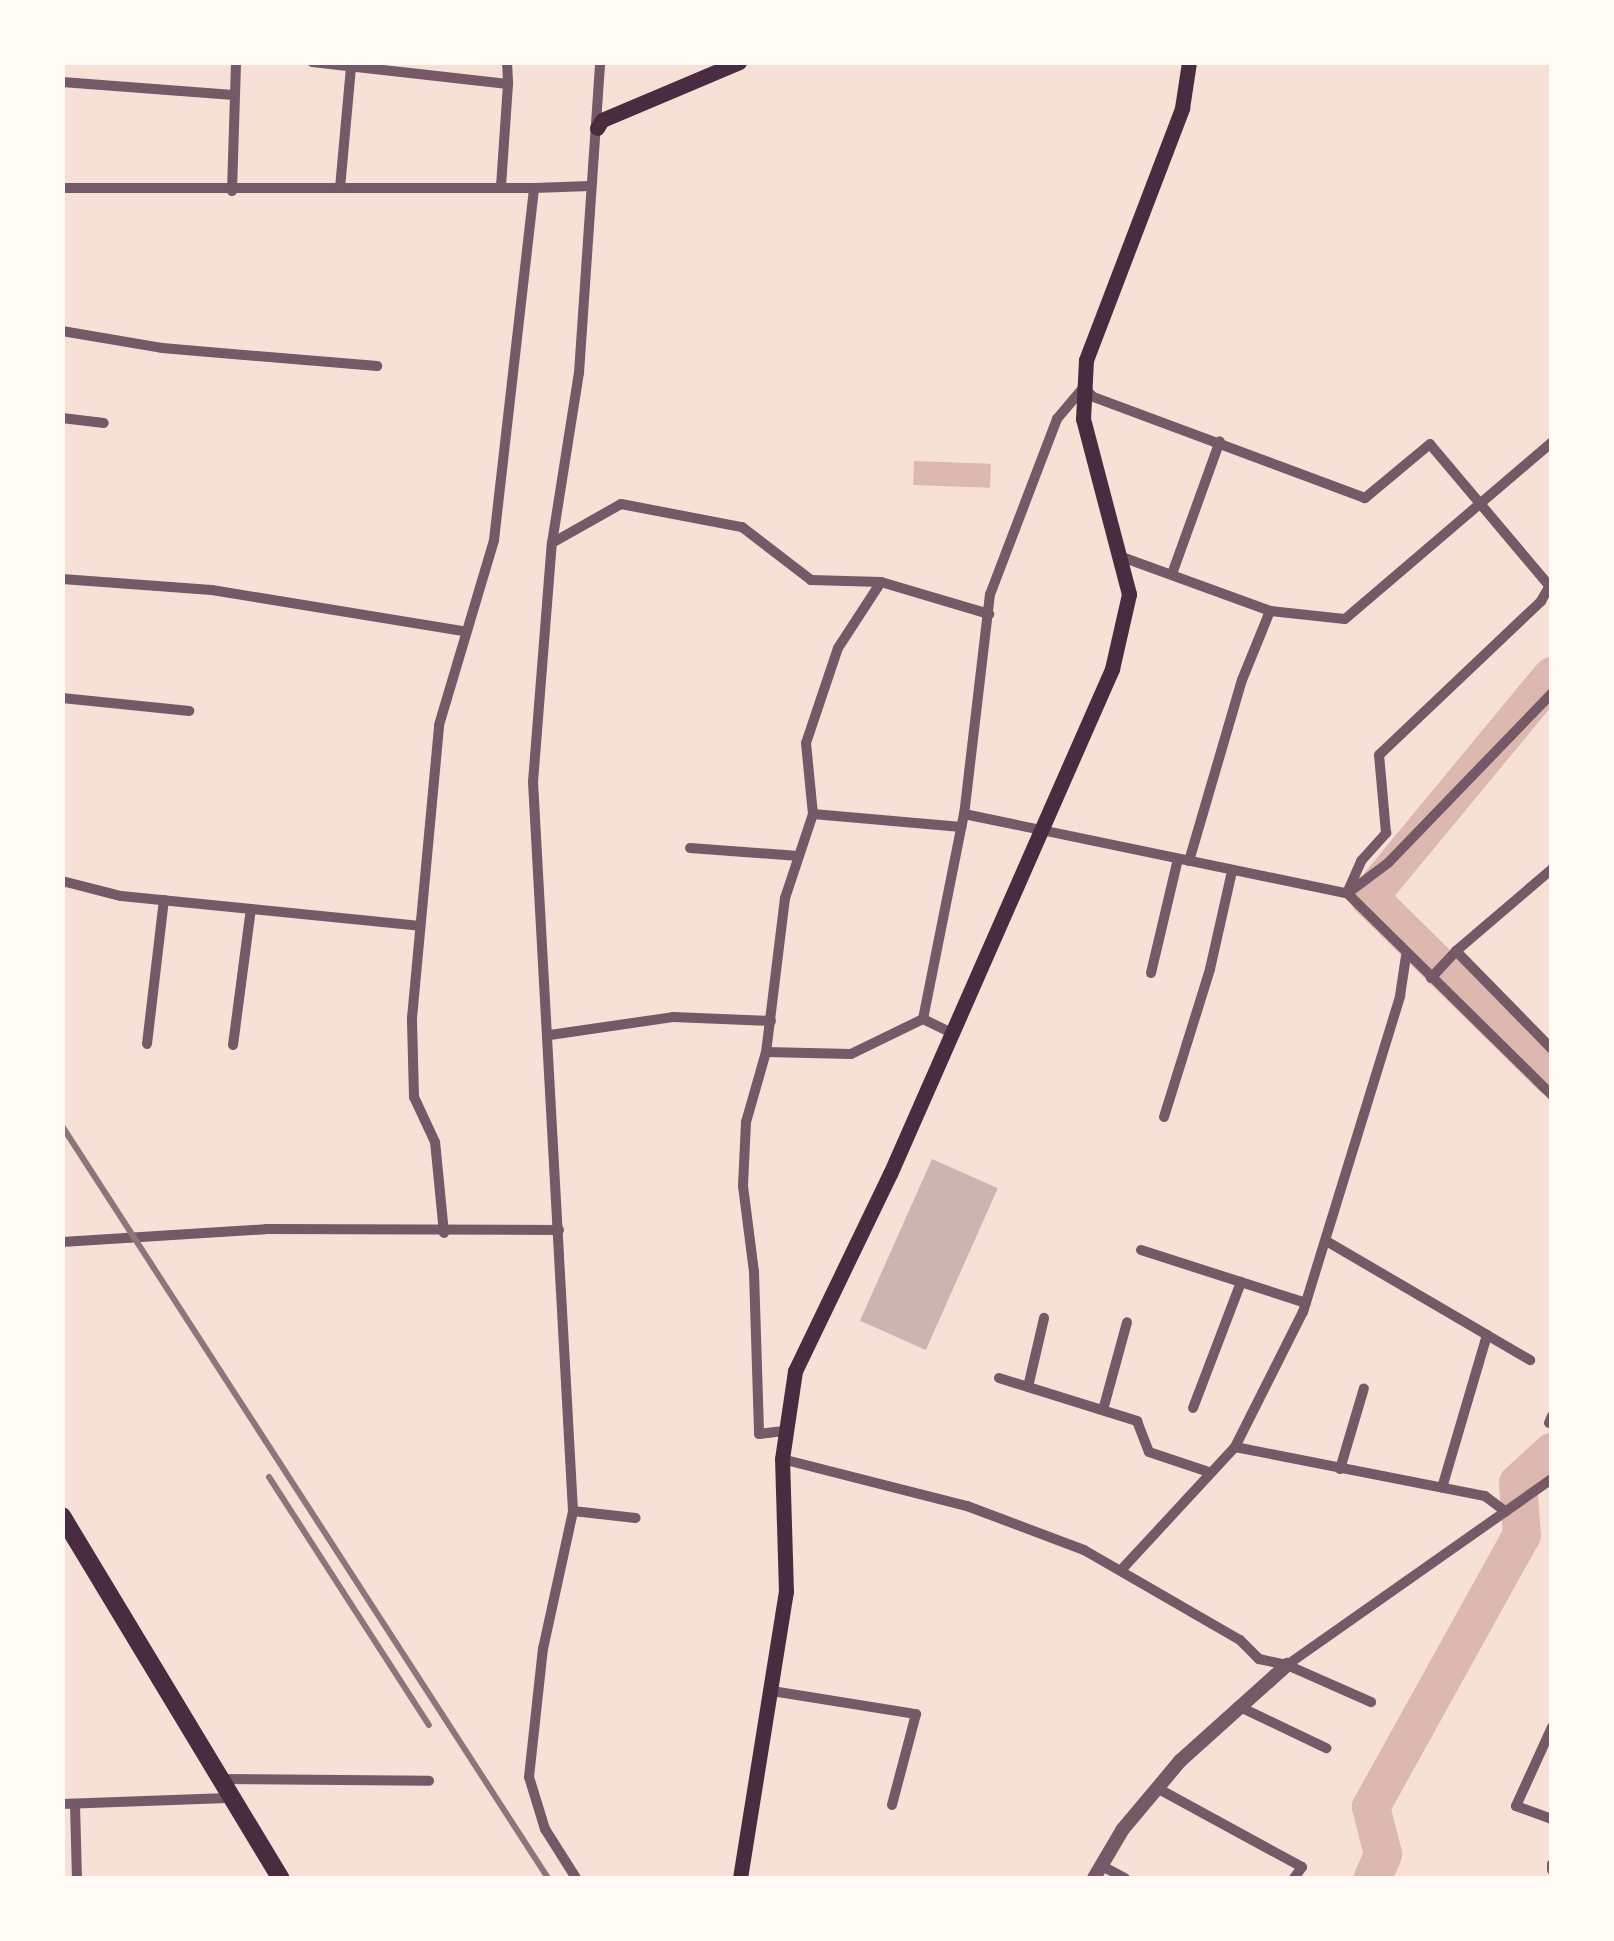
<!DOCTYPE html>
<html>
<head>
<meta charset="utf-8">
<style>
	body { margin:0 }
	#map { position:relative; width:1614px; height:1941px; overflow:hidden; background:#f7e1d7; font-family:"DejaVu Sans",sans-serif }
	div>[style] { position:absolute }
	[style*='--x'] { left:calc(var(--x)*1px); top:calc(var(--y)*1px); width:calc(var(--w)*1px); rotate:calc(var(--a)*1deg) }
	.water>* { inset:0; background:#dcb8b0; transform-origin:0 0 }
	.river>* { height:38px; margin:-19px; padding:0 19px; transform-origin:19px; border-radius:19px; background:#dcb8b0 }
	.building>* { inset:0; background:#ccb4b1; transform-origin:0 0 }
	.minor>* { height:10px; margin:-5px; padding:0 5px; transform-origin:5px; border-radius:5px; background:#755966 }
	.tertiary>* { height:14px; margin:-7px; padding:0 7px; transform-origin:7px; border-radius:7px; background:#755966 }
	.secondary>* { height:15px; margin:-7.5px; padding:0 7.5px; transform-origin:7.5px; border-radius:7.5px; background:#4a2c40 }
	.primary>* { height:18px; margin:-9px; padding:0 9px; transform-origin:9px; border-radius:9px; background:#4a2c40 }
	.rail>* { height:6px; margin:-3px; padding:0 3px; transform-origin:3px; border-radius:3px; background:#8f747c }
	span { translate:-50% -50%; white-space:nowrap; text-align:center; line-height:1.15; -webkit-text-stroke:9px #fffaf5; paint-order:stroke }
	.frame { position:absolute; inset:0; border:65px solid #fffaf5; pointer-events:none }
</style>
</head>
<body>
<div id="map">
	<div class="water">
		<i style="left:914px;top:461px;width:77px;height:24px;rotate:2deg"></i>
	</div>
	<div class="river">
		<i style="--x:1552;--y:676;--w:287;--a:129.6"></i>
		<i style="--x:1369;--y:897;--w:257;--a:44.5"></i>
		<i style="--x:1373;--y:1878;--w:26;--a:-67"></i>
		<i style="--x:1383;--y:1854;--w:49;--a:-104.3"></i>
		<i style="--x:1371;--y:1807;--w:311;--a:-61"></i>
		<i style="--x:1522;--y:1535;--w:52;--a:-94.4"></i>
		<i style="--x:1518;--y:1483;--w:46;--a:-42.4"></i>
	</div>
	<div class="building">
		<i style="left:932px;top:1159px;width:72px;height:177px;rotate:24deg"></i>
	</div>
	<div class="minor">
		<i style="--x:312;--y:62;--w:197;--a:6.4"></i>
		<i style="--x:508;--y:84;--w:103;--a:93.9"></i>
		<i style="--x:507;--y:62;--w:22;--a:87"></i>
		<i style="--x:62;--y:82;--w:172;--a:4.3"></i>
		<i style="--x:62;--y:188;--w:472;--a:0"></i>
		<i style="--x:340;--y:188;--w:122;--a:-84.8"></i>
		<i style="--x:232;--y:191;--w:129;--a:-88.2"></i>
		<i style="--x:62;--y:331;--w:101;--a:9.6"></i>
		<i style="--x:162;--y:348;--w:216;--a:4.8"></i>
		<i style="--x:62;--y:418;--w:42;--a:6.8"></i>
		<i style="--x:552;--y:543;--w:79;--a:-29.5"></i>
		<i style="--x:621;--y:504;--w:123;--a:10.8"></i>
		<i style="--x:742;--y:527;--w:87;--a:37.5"></i>
		<i style="--x:811;--y:580;--w:70;--a:1.6"></i>
		<i style="--x:881;--y:582;--w:113;--a:16.5"></i>
		<i style="--x:1122;--y:557;--w:158;--a:20"></i>
		<i style="--x:1270;--y:611;--w:75;--a:6.1"></i>
		<i style="--x:1345;--y:619;--w:272;--a:-40.5"></i>
		<i style="--x:1172;--y:574;--w:141;--a:-70.2"></i>
		<i style="--x:62;--y:579;--w:150;--a:4.2"></i>
		<i style="--x:212;--y:590;--w:253;--a:9.3"></i>
		<i style="--x:881;--y:582;--w:79;--a:123.1"></i>
		<i style="--x:838;--y:648;--w:100;--a:108.6"></i>
		<i style="--x:806;--y:743;--w:71;--a:84.4"></i>
		<i style="--x:813;--y:814;--w:89;--a:108.4"></i>
		<i style="--x:785;--y:898;--w:155;--a:97"></i>
		<i style="--x:766;--y:1052;--w:85;--a:1.3"></i>
		<i style="--x:851;--y:1054;--w:80;--a:-25.9"></i>
		<i style="--x:923;--y:1019;--w:32;--a:26"></i>
		<i style="--x:1552;--y:589;--w:189;--a:-130.1"></i>
		<i style="--x:1430;--y:444;--w:85;--a:140.3"></i>
		<i style="--x:1365;--y:498;--w:290;--a:-159.6"></i>
		<i style="--x:1093;--y:397;--w:13;--a:-132"></i>
		<i style="--x:1084;--y:387;--w:42;--a:130.2"></i>
		<i style="--x:1057;--y:419;--w:187;--a:110.9"></i>
		<i style="--x:990;--y:594;--w:222;--a:96.7"></i>
		<i style="--x:964;--y:814;--w:391;--a:11.7"></i>
		<i style="--x:1347;--y:893;--w:288;--a:44.6"></i>
		<i style="--x:62;--y:698;--w:128;--a:5.8"></i>
		<i style="--x:813;--y:814;--w:149;--a:5"></i>
		<i style="--x:690;--y:848;--w:109;--a:4.2"></i>
		<i style="--x:1189;--y:861;--w:189;--a:-73.7"></i>
		<i style="--x:1242;--y:680;--w:74;--a:-67.9"></i>
		<i style="--x:1552;--y:869;--w:126;--a:139.5"></i>
		<i style="--x:1456;--y:951;--w:137;--a:45.6"></i>
		<i style="--x:62;--y:881;--w:61;--a:14.3"></i>
		<i style="--x:121;--y:896;--w:131;--a:5.7"></i>
		<i style="--x:1347;--y:893;--w:35;--a:-66"></i>
		<i style="--x:1361;--y:861;--w:38;--a:-48"></i>
		<i style="--x:1386;--y:833;--w:78;--a:-95.1"></i>
		<i style="--x:1379;--y:755;--w:224;--a:-43.5"></i>
		<i style="--x:1541;--y:601;--w:20;--a:-60"></i>
		<i style="--x:1348;--y:893;--w:50;--a:-36.9"></i>
		<i style="--x:1388;--y:863;--w:236;--a:-46"></i>
		<i style="--x:1151;--y:973;--w:117;--a:-76.7"></i>
		<i style="--x:1431;--y:978;--w:37;--a:-47"></i>
		<i style="--x:923;--y:1019;--w:209;--a:-78.7"></i>
		<i style="--x:550;--y:1035;--w:124;--a:-8.3"></i>
		<i style="--x:673;--y:1017;--w:98;--a:2.3"></i>
		<i style="--x:147;--y:1044;--w:145;--a:-83.3"></i>
		<i style="--x:233;--y:1045;--w:137;--a:-82.5"></i>
		<i style="--x:251;--y:909;--w:170;--a:5.7"></i>
		<i style="--x:766;--y:1052;--w:73;--a:105.9"></i>
		<i style="--x:746;--y:1122;--w:64;--a:92.7"></i>
		<i style="--x:743;--y:1186;--w:87;--a:82.7"></i>
		<i style="--x:754;--y:1272;--w:162;--a:88.2"></i>
		<i style="--x:759;--y:1434;--w:25;--a:-7"></i>
		<i style="--x:1164;--y:1117;--w:155;--a:-72.7"></i>
		<i style="--x:1210;--y:969;--w:100;--a:-77.3"></i>
		<i style="--x:444;--y:1233;--w:91;--a:-95.6"></i>
		<i style="--x:435;--y:1142;--w:50;--a:-115"></i>
		<i style="--x:414;--y:1097;--w:79;--a:-91.5"></i>
		<i style="--x:412;--y:1018;--w:294;--a:-84.7"></i>
		<i style="--x:439;--y:725;--w:193;--a:-73.4"></i>
		<i style="--x:494;--y:540;--w:354;--a:-83.5"></i>
		<i style="--x:534;--y:188;--w:56;--a:-2"></i>
		<i style="--x:62;--y:1242;--w:204;--a:-3.6"></i>
		<i style="--x:266;--y:1229;--w:293;--a:0.2"></i>
		<i style="--x:1328;--y:1242;--w:184;--a:30.3"></i>
		<i style="--x:1487;--y:1335;--w:159;--a:106.4"></i>
		<i style="--x:1141;--y:1250;--w:173;--a:17.8"></i>
		<i style="--x:1487;--y:1335;--w:50;--a:30.2"></i>
		<i style="--x:999;--y:1378;--w:145;--a:17.3"></i>
		<i style="--x:1137;--y:1421;--w:33;--a:69"></i>
		<i style="--x:1149;--y:1452;--w:63;--a:18.4"></i>
		<i style="--x:1028;--y:1387;--w:71;--a:-76.9"></i>
		<i style="--x:1193;--y:1408;--w:135;--a:-69.1"></i>
		<i style="--x:1103;--y:1410;--w:91;--a:-74.7"></i>
		<i style="--x:1549;--y:1423;--w:8;--a:-67"></i>
		<i style="--x:1235;--y:1447;--w:255;--a:11.1"></i>
		<i style="--x:1485;--y:1496;--w:26;--a:37"></i>
		<i style="--x:782;--y:1459;--w:191;--a:14.3"></i>
		<i style="--x:967;--y:1506;--w:125;--a:20.6"></i>
		<i style="--x:1084;--y:1550;--w:180;--a:30"></i>
		<i style="--x:1240;--y:1640;--w:27;--a:45"></i>
		<i style="--x:1259;--y:1659;--w:29;--a:12"></i>
		<i style="--x:1287;--y:1665;--w:92;--a:23.8"></i>
		<i style="--x:1340;--y:1469;--w:84;--a:-73.5"></i>
		<i style="--x:573;--y:1511;--w:63;--a:6.3"></i>
		<i style="--x:1123;--y:1568;--w:165;--a:-47.2"></i>
		<i style="--x:1235;--y:1447;--w:151;--a:-63.3"></i>
		<i style="--x:1303;--y:1312;--w:331;--a:-72.9"></i>
		<i style="--x:1400;--y:996;--w:40;--a:-81.5"></i>
		<i style="--x:1287;--y:1665;--w:324;--a:-35.1"></i>
		<i style="--x:772;--y:1691;--w:146;--a:9.1"></i>
		<i style="--x:916;--y:1714;--w:94;--a:104.8"></i>
		<i style="--x:1238;--y:1706;--w:98;--a:25.5"></i>
		<i style="--x:1552;--y:1727;--w:87;--a:114.5"></i>
		<i style="--x:1516;--y:1806;--w:38;--a:20"></i>
		<i style="--x:218;--y:1779;--w:211;--a:0.5"></i>
		<i style="--x:1157;--y:1788;--w:165;--a:28.6"></i>
		<i style="--x:1302;--y:1867;--w:14;--a:126"></i>
		<i style="--x:62;--y:1804;--w:166;--a:-2.1"></i>
		<i style="--x:75;--y:1804;--w:74;--a:88.5"></i>
		<i style="--x:1552;--y:1864;--w:6;--a:90"></i>
		<i style="--x:1102;--y:1866;--w:26;--a:28"></i>
		<i style="--x:576;--y:1878;--w:58;--a:-122.3"></i>
		<i style="--x:545;--y:1829;--w:54;--a:-107.1"></i>
		<i style="--x:529;--y:1777;--w:129;--a:-83.8"></i>
		<i style="--x:543;--y:1649;--w:141;--a:-77.7"></i>
		<i style="--x:573;--y:1511;--w:730;--a:-93.14"></i>
		<i style="--x:533;--y:782;--w:240;--a:-85.5"></i>
		<i style="--x:552;--y:543;--w:172;--a:-81"></i>
		<i style="--x:579;--y:373;--w:312;--a:-86.1"></i>
	</div>
	<div class="tertiary">
		<i style="--x:1094;--y:1878;--w:57;--a:-59.4"></i>
		<i style="--x:1123;--y:1829;--w:89;--a:-50"></i>
		<i style="--x:1180;--y:1761;--w:144;--a:-41.9"></i>
	</div>
	<div class="secondary">
		<i style="--x:597;--y:128;--w:9;--a:-58"></i>
		<i style="--x:602;--y:120;--w:149;--a:-22.9"></i>
		<i style="--x:740;--y:1878;--w:290;--a:-80.9"></i>
		<i style="--x:786;--y:1592;--w:133;--a:-91.7"></i>
		<i style="--x:782;--y:1459;--w:89;--a:-81.6"></i>
		<i style="--x:795;--y:1371;--w:219;--a:-64.3"></i>
		<i style="--x:890;--y:1174;--w:552;--a:-66.27"></i>
		<i style="--x:1112;--y:669;--w:77;--a:-77.2"></i>
		<i style="--x:1129;--y:594;--w:181;--a:-104.7"></i>
		<i style="--x:1083;--y:419;--w:59;--a:-87.1"></i>
		<i style="--x:1086;--y:360;--w:270;--a:-69.1"></i>
		<i style="--x:1182;--y:108;--w:47;--a:-81.3"></i>
	</div>
	<div class="primary">
		<i style="--x:62;--y:1516;--w:423;--a:58.9"></i>
	</div>
	<div class="rail">
		<i style="--x:62;--y:1126;--w:895;--a:57.13"></i>
		<i style="--x:269;--y:1477;--w:295;--a:57.2"></i>
	</div>
	<div class="frame"></div>
</div>
</body>
</html>
